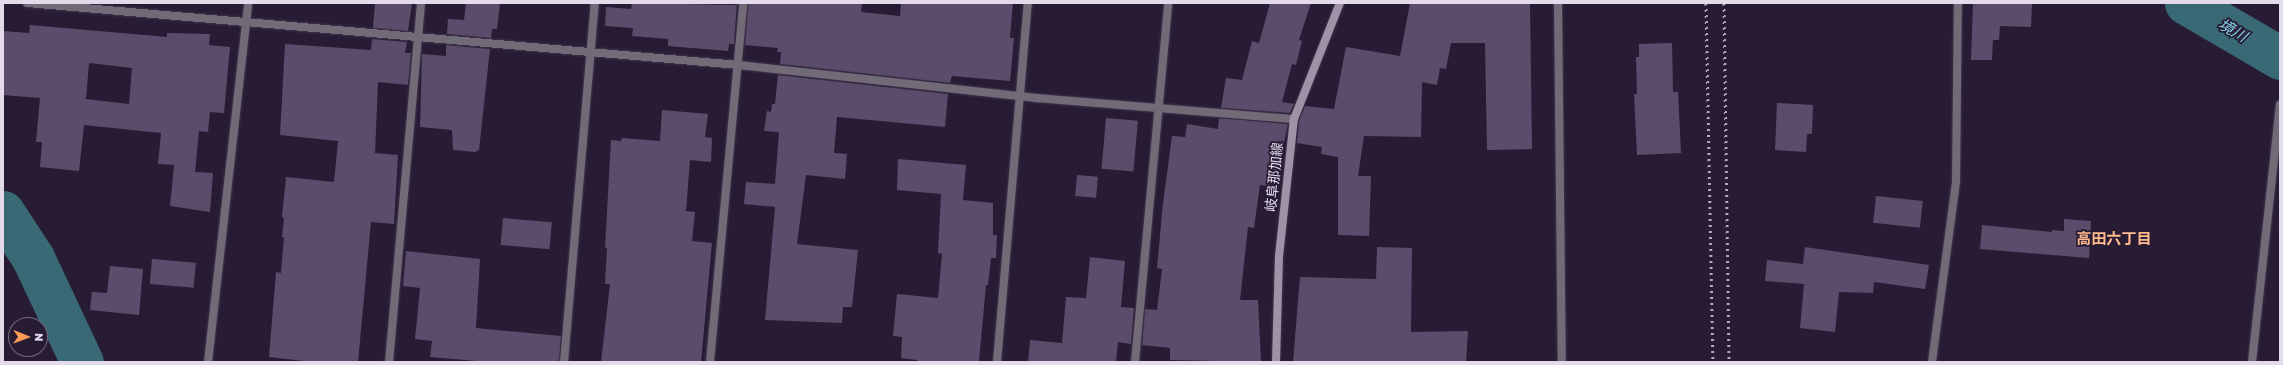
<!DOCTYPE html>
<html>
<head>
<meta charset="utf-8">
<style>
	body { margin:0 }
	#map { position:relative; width:2283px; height:365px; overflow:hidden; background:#281c35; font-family:"Golos Text","Noto Sans JP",sans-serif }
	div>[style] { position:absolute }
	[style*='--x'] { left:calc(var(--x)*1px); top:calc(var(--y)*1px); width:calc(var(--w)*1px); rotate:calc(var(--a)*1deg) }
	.river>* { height:43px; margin:-21.5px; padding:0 21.5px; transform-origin:21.5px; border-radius:21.5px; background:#386974 }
	.building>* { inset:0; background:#5c4c6c; transform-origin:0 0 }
	.roads { filter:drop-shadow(0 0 1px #42374f) drop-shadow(0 0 1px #42374f) }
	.minor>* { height:8px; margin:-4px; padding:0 4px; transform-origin:4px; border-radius:4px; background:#716a77 }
	.secondary>* { height:8px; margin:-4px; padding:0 4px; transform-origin:4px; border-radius:4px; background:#9f92a7 }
	.rail>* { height:3px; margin-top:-1.5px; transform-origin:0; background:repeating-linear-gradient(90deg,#b2a9bc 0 2px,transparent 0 6px) }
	span { translate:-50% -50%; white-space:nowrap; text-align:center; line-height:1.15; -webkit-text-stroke:3.5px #281c35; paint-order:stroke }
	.street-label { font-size:14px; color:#e3dbec }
	.water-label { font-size:15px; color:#84d8ea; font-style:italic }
	.neighbourhood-label { font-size:15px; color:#ffba8d; font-weight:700 }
	.frame { position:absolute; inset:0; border:4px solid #e3dbec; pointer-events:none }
	.north { position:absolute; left:8px; top:317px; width:40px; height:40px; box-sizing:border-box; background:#281c35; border:1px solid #73687e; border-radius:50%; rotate:91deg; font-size:11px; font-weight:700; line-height:16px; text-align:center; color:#e3dbec }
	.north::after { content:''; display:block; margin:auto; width:14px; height:18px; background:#fe9c57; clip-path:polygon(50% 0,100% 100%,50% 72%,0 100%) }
</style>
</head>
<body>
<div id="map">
	<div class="river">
		<i style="--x:2186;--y:3;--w:109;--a:30.3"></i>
		<i style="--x:3;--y:212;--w:55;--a:56.9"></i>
		<i style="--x:33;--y:258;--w:115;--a:64.8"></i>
	</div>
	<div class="building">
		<i style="clip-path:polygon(375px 3px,412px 3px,408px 31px,373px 28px)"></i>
		<i style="clip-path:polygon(466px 3px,500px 3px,497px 29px,492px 29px,491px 38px,447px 34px,448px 19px,464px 20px)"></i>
		<i style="clip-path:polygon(632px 3px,735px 5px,737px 3px,734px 44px,729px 44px,728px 51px,668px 46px,668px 39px,632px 36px,633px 28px,605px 26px,606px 7px,631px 9px)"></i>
		<i style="clip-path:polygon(748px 3px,862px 3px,861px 12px,900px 16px,901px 3px,1013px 3px,1010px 38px,1014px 38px,1010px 81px,952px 76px,950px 83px,780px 64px,781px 52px,777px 52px,778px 48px,745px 45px)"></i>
		<i style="clip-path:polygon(1270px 3px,1311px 3px,1299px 40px,1302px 41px,1296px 65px,1292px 64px,1282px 102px,1294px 104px,1290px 113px,1221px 108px,1226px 78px,1242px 80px,1252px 41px,1259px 43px)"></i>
		<i style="clip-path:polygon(1410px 3px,1530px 3px,1532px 149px,1487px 150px,1485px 43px,1451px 43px,1446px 69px,1440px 68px,1437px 85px,1422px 82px,1421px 137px,1364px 136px,1358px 176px,1371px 176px,1369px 236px,1338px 235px,1338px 157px,1321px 154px,1322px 147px,1297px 143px,1299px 120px,1305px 106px,1334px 109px,1346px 47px,1400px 56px)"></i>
		<i style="clip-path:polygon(1973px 3px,2032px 3px,2031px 27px,2000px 26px,1999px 40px,1993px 40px,1992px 60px,1971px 60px)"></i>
		<i style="clip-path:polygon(evenodd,30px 25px,167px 37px,167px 33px,210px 34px,209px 45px,230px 47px,224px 113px,210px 112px,208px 132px,199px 131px,195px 172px,213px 173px,210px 212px,170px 206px,174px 165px,158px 164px,161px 133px,84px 125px,79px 171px,40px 167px,42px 142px,36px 142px,40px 98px,3px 95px,3px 31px,29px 33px,30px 25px,89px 63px,132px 68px,129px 104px,86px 99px,89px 63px)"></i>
		<i style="clip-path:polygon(372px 39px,407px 42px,405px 53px,411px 53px,408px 85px,378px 82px,375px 153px,398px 155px,394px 224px,371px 222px,358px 362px,313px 362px,269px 357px,276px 272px,281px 273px,284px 237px,282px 237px,284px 218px,282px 217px,286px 177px,334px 182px,338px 141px,280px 135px,285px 44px,371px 50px)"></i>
		<i style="clip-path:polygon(1672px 43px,1673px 92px,1678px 92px,1681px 153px,1637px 155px,1634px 94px,1637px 94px,1636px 57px,1639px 57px,1639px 44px)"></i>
		<i style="clip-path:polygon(446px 45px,490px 49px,479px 150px,475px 152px,453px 150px,452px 130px,420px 127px,422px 54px,446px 56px)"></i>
		<i style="clip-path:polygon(778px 75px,948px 94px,945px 127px,837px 117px,834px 153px,847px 154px,845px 179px,806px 175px,797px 244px,858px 250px,852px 307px,843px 307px,842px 323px,765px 320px,775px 207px,744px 204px,746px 182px,775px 184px,779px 132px,764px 131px,767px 111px,771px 112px,772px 104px,775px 104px)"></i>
		<i style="clip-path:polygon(1777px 103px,1813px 105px,1812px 134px,1807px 134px,1806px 152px,1775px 150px)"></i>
		<i style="clip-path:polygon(662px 110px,708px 114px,705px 137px,712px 138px,711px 162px,690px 160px,686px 211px,695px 212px,692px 241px,712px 243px,701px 362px,601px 362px,610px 284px,605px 284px,607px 248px,605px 248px,611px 140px,621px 141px,622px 138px,660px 141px)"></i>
		<i style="left:1106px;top:118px;width:32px;height:51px;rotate:5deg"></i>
		<i style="clip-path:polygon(1219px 118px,1288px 124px,1274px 187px,1260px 185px,1254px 228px,1248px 227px,1240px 300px,1258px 300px,1261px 362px,1170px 360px,1170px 348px,1142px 345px,1145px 309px,1157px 310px,1162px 269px,1157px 268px,1163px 203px,1172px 136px,1185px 137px,1187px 124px,1218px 129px)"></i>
		<i style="clip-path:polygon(898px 159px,966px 165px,963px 200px,993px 203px,993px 235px,997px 235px,996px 258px,991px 258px,988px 285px,986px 285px,979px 362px,917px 362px,917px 360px,901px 358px,902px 337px,893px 336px,897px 294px,938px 298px,942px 254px,938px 253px,941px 194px,897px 190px)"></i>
		<i style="left:1077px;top:175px;width:21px;height:21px;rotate:5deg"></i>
		<i style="left:1876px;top:196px;width:47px;height:27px;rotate:6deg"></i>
		<i style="left:503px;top:218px;width:49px;height:27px;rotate:5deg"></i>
		<i style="clip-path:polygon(2064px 219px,2091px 221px,2089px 258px,1980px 249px,1982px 225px,2052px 232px,2052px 230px,2064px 231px)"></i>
		<i style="clip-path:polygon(1377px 247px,1412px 248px,1411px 332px,1468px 331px,1466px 362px,1293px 362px,1300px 277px,1376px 279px)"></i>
		<i style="clip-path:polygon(1805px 247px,1929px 265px,1925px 289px,1874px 282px,1873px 293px,1839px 292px,1835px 332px,1800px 328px,1804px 284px,1765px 281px,1767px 260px,1803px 264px)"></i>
		<i style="clip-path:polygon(406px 251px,480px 259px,476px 328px,561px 336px,559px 362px,488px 362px,430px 357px,432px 341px,415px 339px,420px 288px,403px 286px)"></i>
		<i style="clip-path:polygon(1090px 257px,1125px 261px,1121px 307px,1134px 308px,1131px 344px,1118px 342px,1116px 362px,1028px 362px,1030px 340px,1062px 343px,1066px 297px,1086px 298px)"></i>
		<i style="left:152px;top:259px;width:44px;height:25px;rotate:5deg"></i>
		<i style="clip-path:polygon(110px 266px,143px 269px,139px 315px,90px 310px,92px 292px,107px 293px)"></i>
	</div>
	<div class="roads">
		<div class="minor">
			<i style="--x:27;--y:3;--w:714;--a:4.98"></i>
			<i style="--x:738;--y:65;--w:301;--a:6.3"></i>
			<i style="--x:1037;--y:98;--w:258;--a:4.7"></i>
			<i style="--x:1558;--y:3;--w:359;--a:89.4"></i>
			<i style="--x:208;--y:362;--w:361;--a:-83.6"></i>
			<i style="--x:389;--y:362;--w:360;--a:-84.9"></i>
			<i style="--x:564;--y:362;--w:360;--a:-85.1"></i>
			<i style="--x:710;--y:362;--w:361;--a:-84.7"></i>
			<i style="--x:997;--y:362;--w:360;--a:-85.1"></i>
			<i style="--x:1135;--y:362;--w:361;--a:-84.7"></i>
			<i style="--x:1932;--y:362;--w:182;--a:-82.4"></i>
			<i style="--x:1956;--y:182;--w:179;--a:-89.4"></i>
			<i style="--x:2252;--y:362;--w:259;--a:-83.8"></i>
		</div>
		<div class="secondary">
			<i style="--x:1276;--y:362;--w:106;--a:-88.4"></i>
			<i style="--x:1279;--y:256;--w:138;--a:-83.8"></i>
			<i style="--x:1294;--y:119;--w:125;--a:-68.4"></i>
		</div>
	</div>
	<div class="rail">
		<i style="--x:1706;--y:3;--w:359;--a:88.9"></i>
		<i style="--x:1724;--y:3;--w:359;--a:89.2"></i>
	</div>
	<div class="street-label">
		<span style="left:1274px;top:177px;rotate:-84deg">岐阜那加線</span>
	</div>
	<div class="water-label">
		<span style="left:2233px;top:30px;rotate:30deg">境川</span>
	</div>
	<div class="neighbourhood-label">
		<span style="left:2114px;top:239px">高田六丁目</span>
	</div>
	<div class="frame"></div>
	<div class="north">N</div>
</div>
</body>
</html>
